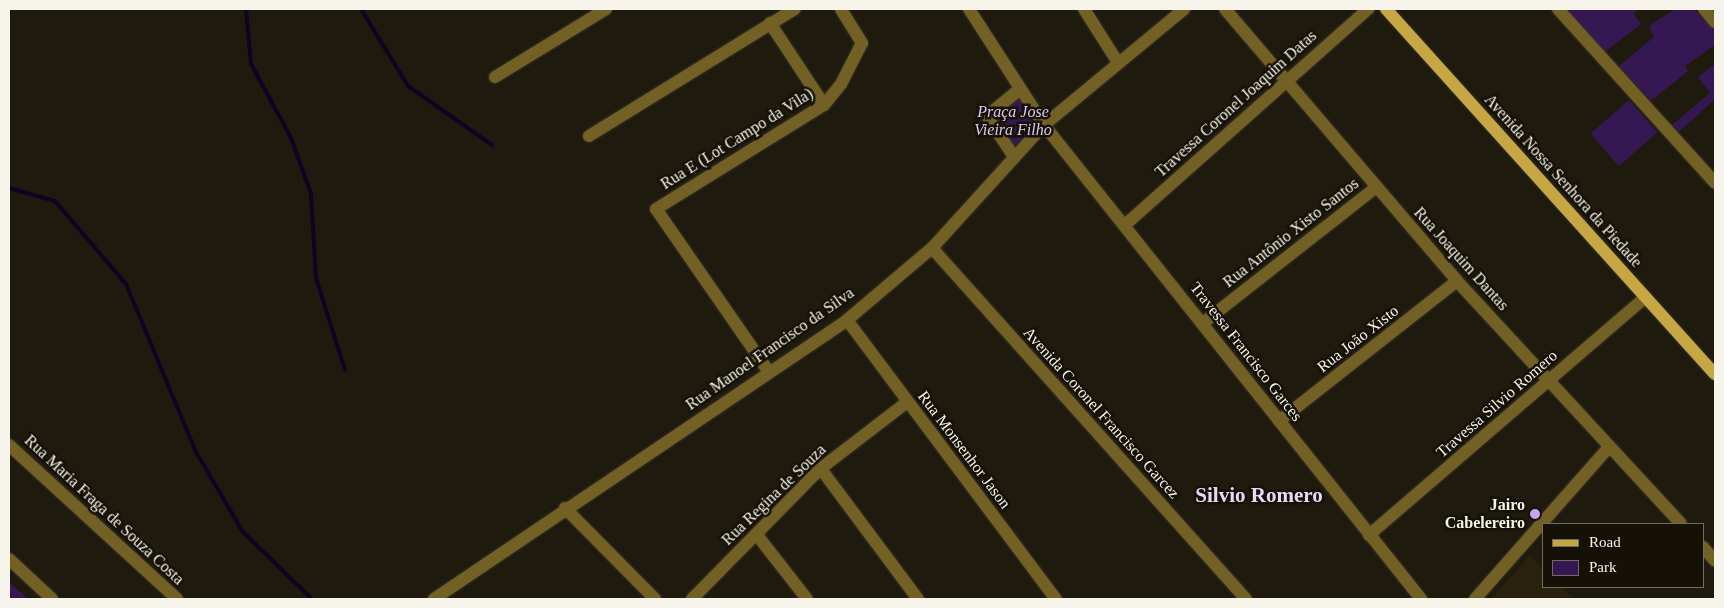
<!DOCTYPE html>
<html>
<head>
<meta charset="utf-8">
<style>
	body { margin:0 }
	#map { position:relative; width:1724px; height:608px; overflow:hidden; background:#1f1a0e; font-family:"Times New Roman",serif }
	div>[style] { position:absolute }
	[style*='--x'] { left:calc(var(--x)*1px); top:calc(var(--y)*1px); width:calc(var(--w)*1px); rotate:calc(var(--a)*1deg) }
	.built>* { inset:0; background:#27210e }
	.green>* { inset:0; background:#351853; transform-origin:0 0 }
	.stream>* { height:4px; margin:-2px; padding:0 2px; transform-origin:2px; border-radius:2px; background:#110123 }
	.roads { filter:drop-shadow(0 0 1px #393429) drop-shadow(0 0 1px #393429) }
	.minor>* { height:12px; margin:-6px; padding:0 6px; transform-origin:6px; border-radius:6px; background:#736024 }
	.major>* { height:12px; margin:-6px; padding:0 6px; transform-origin:6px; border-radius:6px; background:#c7a743 }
	.dots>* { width:14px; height:14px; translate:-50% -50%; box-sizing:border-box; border:2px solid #151106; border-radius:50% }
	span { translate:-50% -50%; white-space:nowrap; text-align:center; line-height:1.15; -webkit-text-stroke:5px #151106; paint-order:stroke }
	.street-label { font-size:16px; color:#f7f4ec }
	.park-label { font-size:16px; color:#d9c8f2; font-style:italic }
	.poi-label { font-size:16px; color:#f7f4ec; font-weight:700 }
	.right { translate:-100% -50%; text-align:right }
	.district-label { font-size:21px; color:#e5daf7; font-weight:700 }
	.frame { position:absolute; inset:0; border:10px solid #f7f4ec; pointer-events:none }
	.legend { position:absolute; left:1542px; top:523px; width:162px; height:65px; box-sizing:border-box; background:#151106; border:1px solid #6f6c62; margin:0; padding:6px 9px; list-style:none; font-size:15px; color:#f7f4ec }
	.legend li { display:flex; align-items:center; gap:10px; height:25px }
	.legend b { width:25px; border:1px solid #6f6c62 }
</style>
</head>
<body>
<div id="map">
	<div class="built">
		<i style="clip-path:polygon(1530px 555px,1543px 568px,1543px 587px,1561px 587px,1574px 599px,1491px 599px)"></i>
	</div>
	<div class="green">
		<i style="clip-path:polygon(1566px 9px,1640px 9px,1633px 13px,1641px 24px,1605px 52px)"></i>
		<i style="clip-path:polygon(1675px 9px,1694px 9px,1715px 31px,1715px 45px,1685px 66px,1688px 71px,1651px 101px,1619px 66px,1654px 37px,1649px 26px)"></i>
		<i style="clip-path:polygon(1715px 64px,1715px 99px,1679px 132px,1672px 125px,1710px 93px,1698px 77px)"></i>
		<i style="clip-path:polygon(1017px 96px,1035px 126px,1011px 149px,992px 117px)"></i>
		<i style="left:1629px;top:100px;width:43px;height:51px;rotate:49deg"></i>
		<i style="clip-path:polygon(9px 582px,28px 599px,9px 599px)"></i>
	</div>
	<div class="stream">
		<i style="--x:246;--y:9;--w:55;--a:84.8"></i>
		<i style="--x:251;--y:64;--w:84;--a:61.6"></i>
		<i style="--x:291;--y:138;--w:59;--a:70.3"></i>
		<i style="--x:311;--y:194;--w:84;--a:86.6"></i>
		<i style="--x:316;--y:278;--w:96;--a:72.5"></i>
		<i style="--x:361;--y:9;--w:90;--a:58.6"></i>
		<i style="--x:408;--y:86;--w:103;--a:35.1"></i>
		<i style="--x:9;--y:188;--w:48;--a:15.8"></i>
		<i style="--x:55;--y:201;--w:109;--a:49.5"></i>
		<i style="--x:126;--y:284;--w:182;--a:67.4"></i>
		<i style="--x:196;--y:452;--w:93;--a:59.6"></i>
		<i style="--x:243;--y:532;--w:96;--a:44.2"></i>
	</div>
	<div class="roads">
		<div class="minor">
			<i style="--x:969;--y:9;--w:138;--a:57.1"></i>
			<i style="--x:1044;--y:125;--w:606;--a:51.5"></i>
			<i style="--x:1084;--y:9;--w:62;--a:57.6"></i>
			<i style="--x:1225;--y:9;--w:358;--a:49.5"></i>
			<i style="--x:1457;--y:281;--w:330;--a:47.3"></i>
			<i style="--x:1558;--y:9;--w:234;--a:47.9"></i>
			<i style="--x:1704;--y:9;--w:17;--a:50"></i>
			<i style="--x:770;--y:23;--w:98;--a:56.6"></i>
			<i style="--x:495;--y:77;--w:130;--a:-31.5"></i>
			<i style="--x:589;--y:136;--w:242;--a:-31.7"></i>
			<i style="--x:1014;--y:157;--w:49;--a:-123.4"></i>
			<i style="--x:987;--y:116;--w:43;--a:-39.3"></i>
			<i style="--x:1126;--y:224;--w:324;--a:-41.6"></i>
			<i style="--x:932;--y:248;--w:471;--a:48.2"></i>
			<i style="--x:847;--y:320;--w:349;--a:53.2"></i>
			<i style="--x:1203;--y:323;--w:219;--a:-38.1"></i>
			<i style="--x:769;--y:372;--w:198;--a:-124.7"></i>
			<i style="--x:656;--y:209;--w:198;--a:-31.8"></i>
			<i style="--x:824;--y:105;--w:27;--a:-51"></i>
			<i style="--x:841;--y:84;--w:46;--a:-62.9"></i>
			<i style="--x:862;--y:43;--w:40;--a:-122"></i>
			<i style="--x:1279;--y:421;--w:226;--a:-38.2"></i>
			<i style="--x:9;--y:445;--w:228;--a:42.5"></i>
			<i style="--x:821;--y:469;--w:162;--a:53.3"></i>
			<i style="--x:565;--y:508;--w:128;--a:45.3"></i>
			<i style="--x:757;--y:535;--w:81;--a:52"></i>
			<i style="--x:1369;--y:535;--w:365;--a:-40.7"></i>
			<i style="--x:1703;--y:547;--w:18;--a:49"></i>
			<i style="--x:9;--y:559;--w:59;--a:42.9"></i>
			<i style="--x:434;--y:599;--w:498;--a:-34"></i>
			<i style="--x:847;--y:320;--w:111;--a:-40.3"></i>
			<i style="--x:932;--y:248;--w:166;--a:-47.7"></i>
			<i style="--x:1044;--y:125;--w:182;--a:-39.6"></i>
			<i style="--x:692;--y:599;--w:182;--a:-45.4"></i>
			<i style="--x:820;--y:469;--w:110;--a:-37.6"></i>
			<i style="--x:1475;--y:599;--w:203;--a:-48.6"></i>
		</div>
		<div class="major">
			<i style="--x:1386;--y:9;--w:491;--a:48"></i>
		</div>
	</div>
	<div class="dots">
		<i style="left:1535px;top:514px;background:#c5a6f0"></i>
	</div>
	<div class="street-label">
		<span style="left:1236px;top:104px;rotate:-42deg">Travessa Coronel Joaquim Datas</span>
		<span style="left:737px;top:139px;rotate:-32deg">Rua E (Lot Campo da Vila)</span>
		<span style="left:1563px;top:181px;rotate:48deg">Avenida Nossa Senhora da Piedade</span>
		<span style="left:1291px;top:233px;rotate:-38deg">Rua Antônio Xisto Santos</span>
		<span style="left:1461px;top:259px;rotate:48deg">Rua Joaquim Dantas</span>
		<span style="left:1358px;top:339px;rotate:-38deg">Rua João Xisto</span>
		<span style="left:770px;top:349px;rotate:-35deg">Rua Manoel Francisco da Silva</span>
		<span style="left:1246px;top:352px;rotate:52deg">Travessa Francisco Garces</span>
		<span style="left:1497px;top:404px;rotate:-41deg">Travessa Silvio Romero</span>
		<span style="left:1101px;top:413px;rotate:48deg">Avenida Coronel Francisco Garcez</span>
		<span style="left:964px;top:450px;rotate:53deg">Rua Monsenhor Jason</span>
		<span style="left:774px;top:495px;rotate:-44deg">Rua Regina de Souza</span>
		<span style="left:104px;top:510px;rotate:43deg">Rua Maria Fraga de Souza Costa</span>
	</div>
	<div class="park-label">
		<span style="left:1013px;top:121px">Praça Jose<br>Vieira Filho</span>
	</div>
	<div class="poi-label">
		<span class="right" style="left:1525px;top:514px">Jairo<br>Cabelereiro</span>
	</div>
	<div class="district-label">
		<span style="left:1259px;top:495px">Silvio Romero</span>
	</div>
	<div class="frame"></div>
	<ul class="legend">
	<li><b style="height:6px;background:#c7a743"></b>Road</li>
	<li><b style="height:14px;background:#351853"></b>Park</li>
	</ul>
</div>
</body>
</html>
